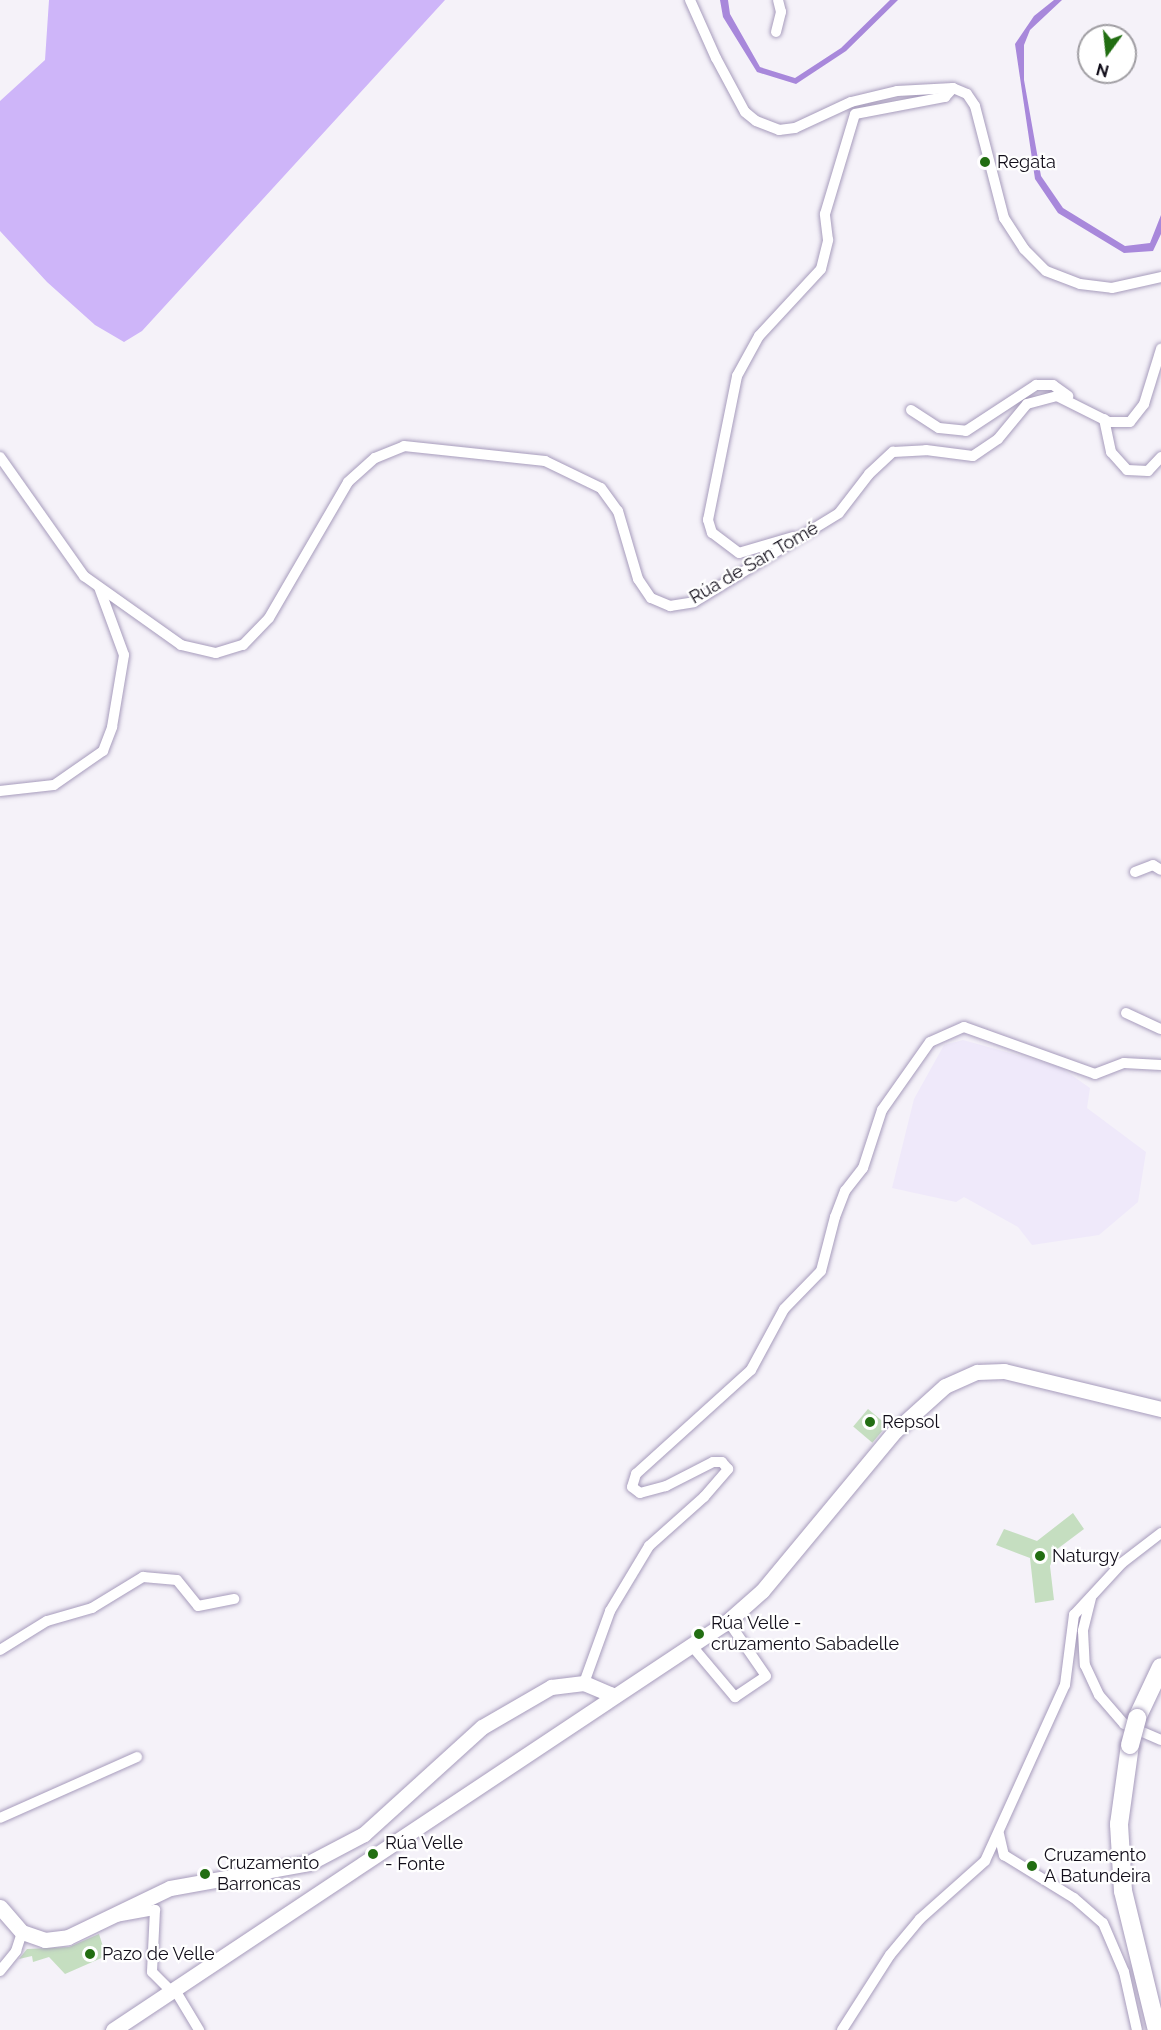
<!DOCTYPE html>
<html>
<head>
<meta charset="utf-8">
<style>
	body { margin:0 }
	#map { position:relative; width:1161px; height:2030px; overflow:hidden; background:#f5f2f9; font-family:Raleway,sans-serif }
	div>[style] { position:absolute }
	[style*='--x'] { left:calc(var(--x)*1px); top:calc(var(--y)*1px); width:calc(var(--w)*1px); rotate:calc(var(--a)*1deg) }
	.built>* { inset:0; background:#efe9fa }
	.forest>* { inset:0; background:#ceb5f9 }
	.water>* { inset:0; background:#a888db }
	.building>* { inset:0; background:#c5dec0; transform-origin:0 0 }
	.roads { filter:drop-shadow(0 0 2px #a79cbc) drop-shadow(0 0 2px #a79cbc) }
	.street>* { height:10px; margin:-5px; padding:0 5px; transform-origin:5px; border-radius:5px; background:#fff }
	.secondary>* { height:15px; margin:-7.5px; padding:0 7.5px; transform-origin:7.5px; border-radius:7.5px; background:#fff }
	.highway>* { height:18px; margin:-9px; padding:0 9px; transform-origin:9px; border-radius:9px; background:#fff }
	.bridges { filter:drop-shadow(0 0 2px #a79cbc) drop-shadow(0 0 2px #a79cbc) }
	.highway-bridge>* { height:18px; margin:-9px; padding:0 9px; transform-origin:9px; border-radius:9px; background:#fff }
	.dots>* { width:16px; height:16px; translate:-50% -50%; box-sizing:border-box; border:3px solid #fff; border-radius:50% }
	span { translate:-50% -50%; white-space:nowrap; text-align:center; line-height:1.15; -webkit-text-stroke:4.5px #fff; paint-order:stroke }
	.poi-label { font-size:18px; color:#110d19 }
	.left { translate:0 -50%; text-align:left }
	.street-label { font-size:18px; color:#110d19 }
	.north { position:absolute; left:1077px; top:24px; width:60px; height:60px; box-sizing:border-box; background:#fff; border:2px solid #a09ea3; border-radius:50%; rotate:195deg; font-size:16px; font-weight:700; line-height:24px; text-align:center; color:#110d19 }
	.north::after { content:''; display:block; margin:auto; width:21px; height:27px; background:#226e12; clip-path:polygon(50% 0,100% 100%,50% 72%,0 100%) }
</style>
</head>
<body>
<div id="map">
	<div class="built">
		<i style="clip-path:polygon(963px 1040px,1060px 1067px,1090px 1088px,1087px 1108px,1146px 1152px,1138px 1202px,1099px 1235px,1032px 1245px,1018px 1227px,964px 1197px,956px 1202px,892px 1188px,914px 1099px,944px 1045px)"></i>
	</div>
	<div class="forest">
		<i style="clip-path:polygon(49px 0,445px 0,142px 331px,124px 342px,95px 325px,47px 282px,0 231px,0 101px,45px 60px)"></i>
	</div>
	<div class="water">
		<i style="clip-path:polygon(720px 0,728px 0,730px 14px,760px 67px,795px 78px,841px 48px,890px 0,898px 0,846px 51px,796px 84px,757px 72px,723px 17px)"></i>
		<i style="clip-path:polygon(1054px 0,1062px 0,1030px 30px,1024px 45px,1024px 80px,1041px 176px,1063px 208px,1125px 246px,1150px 243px,1161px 215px,1161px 234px,1153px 251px,1124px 253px,1058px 213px,1035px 179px,1015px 44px,1034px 16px)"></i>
	</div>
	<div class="building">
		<i style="left:868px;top:1409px;width:25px;height:23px;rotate:40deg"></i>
		<i style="clip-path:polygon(1073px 1513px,1084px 1529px,1056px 1550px,1050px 1566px,1054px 1600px,1035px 1603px,1030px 1558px,996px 1545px,1004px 1529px,1037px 1541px)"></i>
		<i style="clip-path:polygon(99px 1934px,106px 1956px,65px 1974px,49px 1957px,33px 1962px,32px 1956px,19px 1959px,27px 1949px,69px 1947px)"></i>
	</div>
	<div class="roads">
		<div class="street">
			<i style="--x:690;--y:0;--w:64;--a:65.9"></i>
			<i style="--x:716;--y:58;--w:61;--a:61.8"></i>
			<i style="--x:745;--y:112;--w:14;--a:39"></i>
			<i style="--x:756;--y:121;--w:25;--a:21"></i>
			<i style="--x:779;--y:130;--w:16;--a:-7"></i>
			<i style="--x:795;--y:128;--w:62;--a:-24.9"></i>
			<i style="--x:851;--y:102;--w:47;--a:-13.4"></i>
			<i style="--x:897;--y:91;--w:56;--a:-3.1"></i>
			<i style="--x:953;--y:88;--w:15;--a:23"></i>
			<i style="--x:967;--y:94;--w:14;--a:56"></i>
			<i style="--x:975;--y:106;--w:116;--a:75.5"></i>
			<i style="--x:1004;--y:218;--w:37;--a:57"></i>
			<i style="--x:1024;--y:249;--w:31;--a:45"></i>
			<i style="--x:1046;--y:271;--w:36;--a:21"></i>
			<i style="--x:1080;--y:284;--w:32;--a:7"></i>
			<i style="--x:1112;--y:288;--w:50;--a:-12.7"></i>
			<i style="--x:776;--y:32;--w:21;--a:-76"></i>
			<i style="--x:781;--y:12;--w:12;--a:-104"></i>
			<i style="--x:911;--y:410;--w:33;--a:33"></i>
			<i style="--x:939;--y:428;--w:27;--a:6"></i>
			<i style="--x:966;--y:431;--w:84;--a:-33.3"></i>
			<i style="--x:1036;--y:385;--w:17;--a:0"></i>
			<i style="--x:1053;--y:385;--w:19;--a:36"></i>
			<i style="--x:1104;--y:419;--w:34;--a:78"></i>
			<i style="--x:1111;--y:452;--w:24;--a:48"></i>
			<i style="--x:1127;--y:470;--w:21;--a:3"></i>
			<i style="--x:1148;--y:471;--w:19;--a:-47"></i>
			<i style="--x:0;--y:457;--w:146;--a:54.8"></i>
			<i style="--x:84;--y:576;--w:119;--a:35.4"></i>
			<i style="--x:181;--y:645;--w:36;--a:13"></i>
			<i style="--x:216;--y:653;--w:28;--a:-17"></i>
			<i style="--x:243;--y:645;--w:37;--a:-46"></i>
			<i style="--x:269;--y:618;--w:157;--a:-59.8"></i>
			<i style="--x:348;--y:482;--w:36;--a:-42"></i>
			<i style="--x:375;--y:458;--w:31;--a:-22"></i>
			<i style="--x:404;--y:446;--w:142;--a:6.1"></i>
			<i style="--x:545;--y:461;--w:62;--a:25.7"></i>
			<i style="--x:601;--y:488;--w:29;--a:54"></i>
			<i style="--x:618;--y:511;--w:71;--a:73.6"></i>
			<i style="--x:638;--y:579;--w:23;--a:56"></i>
			<i style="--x:651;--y:598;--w:21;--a:23"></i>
			<i style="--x:670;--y:606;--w:24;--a:-9"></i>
			<i style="--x:694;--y:602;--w:170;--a:-31.5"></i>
			<i style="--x:839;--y:513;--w:49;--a:-52.4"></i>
			<i style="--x:869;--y:474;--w:33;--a:-43"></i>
			<i style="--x:893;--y:452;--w:33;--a:-3"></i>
			<i style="--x:926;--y:450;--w:47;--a:7.3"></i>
			<i style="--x:973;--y:456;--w:30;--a:-34"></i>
			<i style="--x:998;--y:439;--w:45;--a:-50.4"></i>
			<i style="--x:1027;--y:404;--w:31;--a:-15"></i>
			<i style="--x:1057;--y:396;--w:58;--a:26.6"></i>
			<i style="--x:1109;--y:422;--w:21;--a:0"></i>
			<i style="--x:1130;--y:422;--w:23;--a:-52"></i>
			<i style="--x:1144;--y:404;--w:58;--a:-72.8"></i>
			<i style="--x:793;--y:537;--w:56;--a:163.5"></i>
			<i style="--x:739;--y:553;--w:34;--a:-143"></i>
			<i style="--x:712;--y:533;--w:14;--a:-107"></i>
			<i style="--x:708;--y:520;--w:147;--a:-78.6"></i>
			<i style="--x:737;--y:376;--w:46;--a:-61.2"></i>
			<i style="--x:759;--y:336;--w:91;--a:-47.2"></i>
			<i style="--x:821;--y:269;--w:30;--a:-76"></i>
			<i style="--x:828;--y:240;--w:26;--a:-97"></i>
			<i style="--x:825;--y:214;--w:104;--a:-73.3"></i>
			<i style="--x:855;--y:114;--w:92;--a:-10.7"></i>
			<i style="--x:945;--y:97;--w:12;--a:-48"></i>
			<i style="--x:0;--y:791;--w:54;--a:-6.3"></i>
			<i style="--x:54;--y:785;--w:60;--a:-34.8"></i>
			<i style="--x:103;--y:751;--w:26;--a:-69"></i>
			<i style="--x:112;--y:727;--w:73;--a:-80.5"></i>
			<i style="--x:124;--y:655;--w:72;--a:-110.2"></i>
			<i style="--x:1135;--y:872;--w:19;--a:-21"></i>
			<i style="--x:1153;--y:865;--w:9;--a:32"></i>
			<i style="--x:1126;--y:1013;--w:38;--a:25"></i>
			<i style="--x:1091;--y:1598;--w:34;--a:104"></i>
			<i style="--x:1083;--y:1631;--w:34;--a:87"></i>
			<i style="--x:1085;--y:1665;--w:33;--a:65"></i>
			<i style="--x:1099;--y:1695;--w:38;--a:49"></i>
			<i style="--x:1124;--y:1724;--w:40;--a:23.4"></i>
			<i style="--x:692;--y:1646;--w:67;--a:49.9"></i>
			<i style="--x:735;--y:1697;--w:37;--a:-34"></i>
			<i style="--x:766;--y:1676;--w:67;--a:-124.6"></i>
			<i style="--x:0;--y:1650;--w:55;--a:-31.7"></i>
			<i style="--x:47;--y:1621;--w:47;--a:-16.1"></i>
			<i style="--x:92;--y:1608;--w:60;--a:-31.3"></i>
			<i style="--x:143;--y:1577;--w:34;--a:5"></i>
			<i style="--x:177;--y:1580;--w:33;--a:51"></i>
			<i style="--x:198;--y:1606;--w:37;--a:-11"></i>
			<i style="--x:584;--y:1683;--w:77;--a:-70.1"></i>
			<i style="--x:610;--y:1611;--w:76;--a:-59"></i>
			<i style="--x:649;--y:1546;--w:74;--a:-41.7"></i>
			<i style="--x:704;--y:1497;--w:37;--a:-49"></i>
			<i style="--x:728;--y:1469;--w:9;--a:-131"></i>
			<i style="--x:722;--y:1462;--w:9;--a:180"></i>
			<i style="--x:713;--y:1462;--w:53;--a:152.9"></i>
			<i style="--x:666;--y:1486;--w:27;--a:165"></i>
			<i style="--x:640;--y:1493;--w:10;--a:-143"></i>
			<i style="--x:632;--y:1487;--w:14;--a:-73"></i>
			<i style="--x:636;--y:1474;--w:155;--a:-42.1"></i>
			<i style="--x:751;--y:1370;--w:69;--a:-61.6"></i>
			<i style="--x:784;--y:1309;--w:53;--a:-45.8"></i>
			<i style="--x:821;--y:1271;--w:56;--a:-75.5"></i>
			<i style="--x:835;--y:1217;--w:28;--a:-69"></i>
			<i style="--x:845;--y:1191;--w:29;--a:-52"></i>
			<i style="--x:863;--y:1168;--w:61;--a:-71.9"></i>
			<i style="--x:882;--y:1110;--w:83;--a:-54.8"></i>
			<i style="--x:930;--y:1042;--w:37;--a:-24"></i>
			<i style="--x:964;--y:1027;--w:139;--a:19.7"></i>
			<i style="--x:1095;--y:1074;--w:31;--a:-21"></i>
			<i style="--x:1124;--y:1063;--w:37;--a:3"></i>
			<i style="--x:0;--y:1818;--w:150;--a:-24"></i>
			<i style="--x:999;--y:1834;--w:22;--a:77"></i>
			<i style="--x:1004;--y:1855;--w:82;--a:31.6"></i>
			<i style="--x:1074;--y:1898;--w:38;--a:41"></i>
			<i style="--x:1103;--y:1923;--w:53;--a:66.8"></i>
			<i style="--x:1124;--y:1972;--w:59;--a:77.4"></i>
			<i style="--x:110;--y:1918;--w:46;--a:-10.1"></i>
			<i style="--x:155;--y:1910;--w:62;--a:92.8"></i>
			<i style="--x:152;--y:1972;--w:28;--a:45"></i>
			<i style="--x:0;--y:1971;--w:26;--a:-51"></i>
			<i style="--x:16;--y:1951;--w:20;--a:-72"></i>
			<i style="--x:175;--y:1990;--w:47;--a:59"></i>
			<i style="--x:842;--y:2030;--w:89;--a:-57.4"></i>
			<i style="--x:890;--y:1955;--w:47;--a:-50.2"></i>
			<i style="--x:920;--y:1919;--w:87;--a:-41.7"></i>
			<i style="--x:985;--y:1861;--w:193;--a:-65.6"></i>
			<i style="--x:1065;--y:1685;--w:71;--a:-82.7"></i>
			<i style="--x:1074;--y:1615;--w:71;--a:-47.3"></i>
			<i style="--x:1122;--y:1563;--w:49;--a:-37.6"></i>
		</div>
		<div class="secondary">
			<i style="--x:0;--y:1907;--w:33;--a:49"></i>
			<i style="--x:22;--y:1932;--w:24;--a:19"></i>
			<i style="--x:45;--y:1940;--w:23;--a:-7"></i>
			<i style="--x:68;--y:1937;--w:113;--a:-25.7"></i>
			<i style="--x:170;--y:1888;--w:141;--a:-10.2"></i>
			<i style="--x:309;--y:1863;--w:62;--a:-27.8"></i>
			<i style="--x:364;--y:1834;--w:159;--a:-42.2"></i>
			<i style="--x:482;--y:1727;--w:80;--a:-30.1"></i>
			<i style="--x:551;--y:1687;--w:33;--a:-7"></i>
			<i style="--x:584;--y:1683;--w:33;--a:23"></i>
			<i style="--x:113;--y:2030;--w:739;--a:-33.63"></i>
			<i style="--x:728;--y:1621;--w:45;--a:-41.4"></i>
			<i style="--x:762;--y:1591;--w:208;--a:-50.3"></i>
			<i style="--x:895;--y:1431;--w:67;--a:-42"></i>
			<i style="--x:945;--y:1386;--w:35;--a:-24"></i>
			<i style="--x:977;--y:1372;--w:27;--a:-2"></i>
			<i style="--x:1004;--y:1371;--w:162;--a:13.6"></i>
		</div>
		<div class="highway">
			<i style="--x:1137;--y:1718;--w:56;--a:-64.8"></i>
			<i style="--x:1130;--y:1745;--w:80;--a:97.9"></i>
			<i style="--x:1119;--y:1824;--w:67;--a:86.6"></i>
			<i style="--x:1123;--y:1891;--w:143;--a:76.3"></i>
		</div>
	</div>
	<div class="bridges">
		<div class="highway-bridge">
			<i style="--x:1130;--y:1745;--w:28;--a:-75"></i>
		</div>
	</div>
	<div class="dots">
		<i style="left:985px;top:162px;background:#226e12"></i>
		<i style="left:870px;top:1422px;background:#226e12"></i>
		<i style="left:1040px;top:1556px;background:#226e12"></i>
		<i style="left:699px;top:1634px;background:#226e12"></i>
		<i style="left:373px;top:1854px;background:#226e12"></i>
		<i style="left:1032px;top:1866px;background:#226e12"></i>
		<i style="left:205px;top:1874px;background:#226e12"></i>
		<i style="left:90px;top:1954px;background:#226e12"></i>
	</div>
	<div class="poi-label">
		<span class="left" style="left:997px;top:162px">Regata</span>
		<span class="left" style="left:882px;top:1422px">Repsol</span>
		<span class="left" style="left:1052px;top:1556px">Naturgy</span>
		<span class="left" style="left:711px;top:1634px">Rúa Velle -<br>cruzamento Sabadelle</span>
		<span class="left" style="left:385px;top:1854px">Rúa Velle<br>- Fonte</span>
		<span class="left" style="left:1044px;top:1866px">Cruzamento<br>A Batundeira</span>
		<span class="left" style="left:217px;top:1874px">Cruzamento<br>Barroncas</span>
		<span class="left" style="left:102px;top:1954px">Pazo de Velle</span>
	</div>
	<div class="street-label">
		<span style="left:754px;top:563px;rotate:-30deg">Rúa de San Tomé</span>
	</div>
	<div class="north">N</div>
</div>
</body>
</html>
